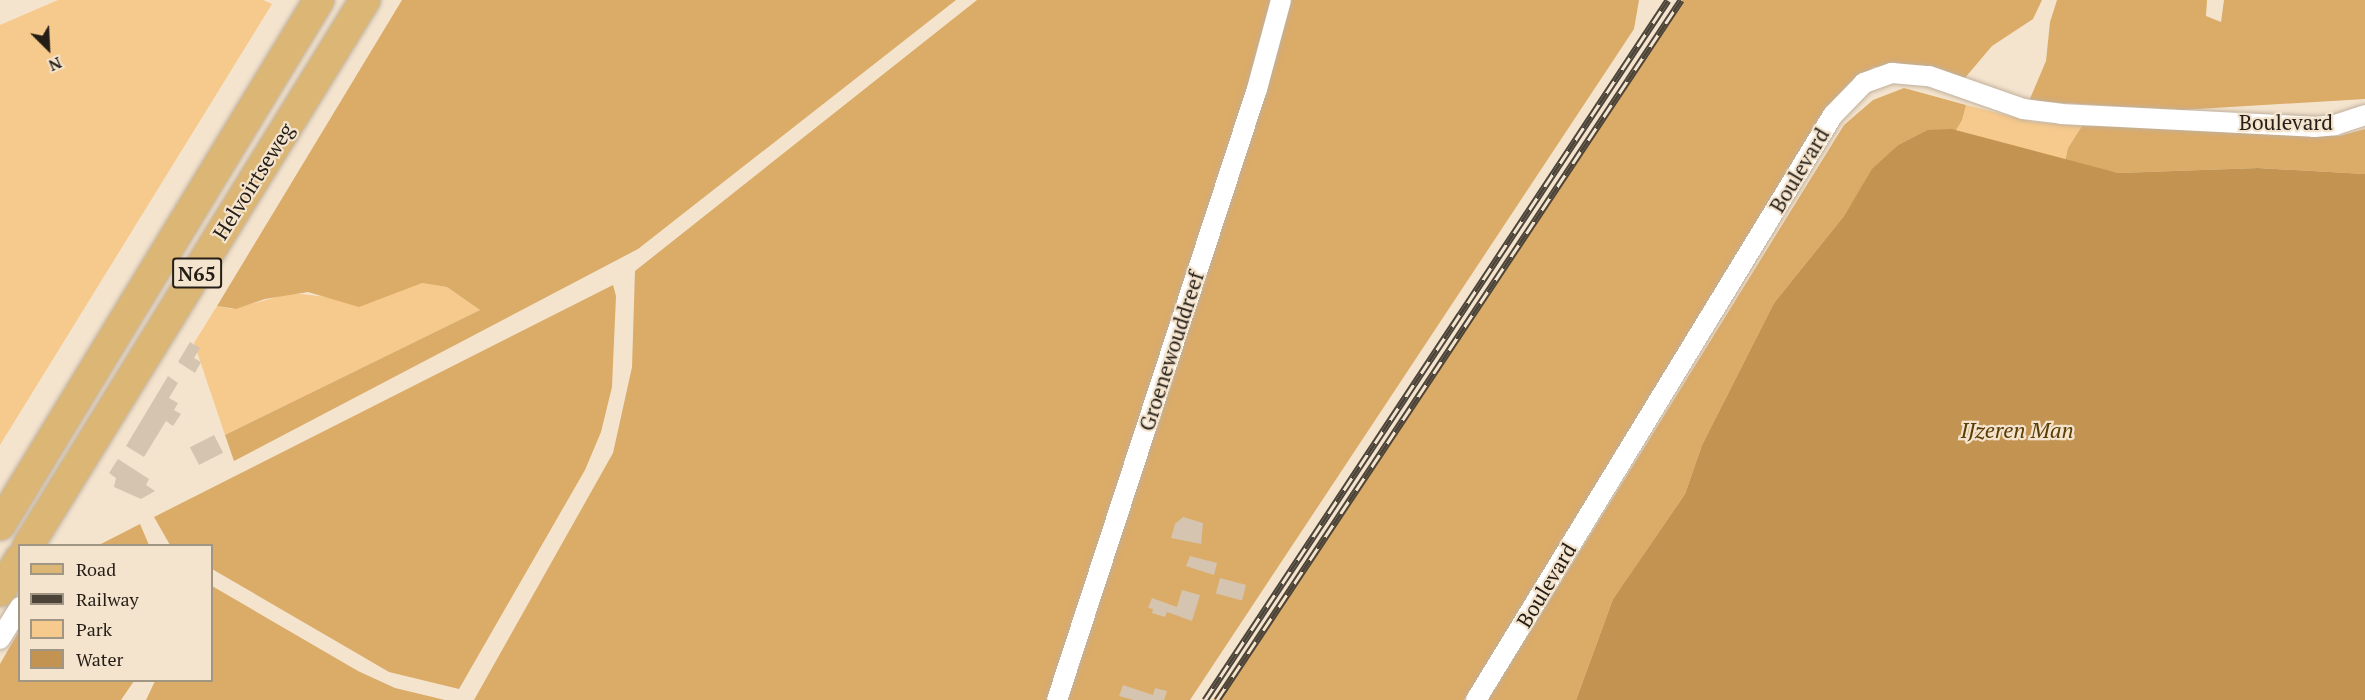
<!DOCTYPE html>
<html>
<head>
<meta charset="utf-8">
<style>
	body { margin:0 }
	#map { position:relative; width:2365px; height:700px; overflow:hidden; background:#f4e4ce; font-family:"PT Serif",serif }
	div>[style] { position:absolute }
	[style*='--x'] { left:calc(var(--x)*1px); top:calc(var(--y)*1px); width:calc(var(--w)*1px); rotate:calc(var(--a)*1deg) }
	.green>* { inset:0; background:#f6c98c }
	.forest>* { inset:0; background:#dbab68 }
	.water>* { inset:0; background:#c39451 }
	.building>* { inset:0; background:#d5c5b0; transform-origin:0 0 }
	.roads { filter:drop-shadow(0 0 2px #c0b09c) drop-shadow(0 0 2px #c0b09c) }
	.minor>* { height:20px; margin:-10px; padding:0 10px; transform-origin:10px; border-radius:10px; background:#fff }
	.primary>* { height:30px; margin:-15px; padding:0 15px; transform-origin:15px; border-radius:15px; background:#dbb674 }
	.rail>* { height:7px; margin-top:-3.5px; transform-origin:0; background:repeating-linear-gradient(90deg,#f4e4ce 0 14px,#4c4439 0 28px); box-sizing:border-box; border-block:2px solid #4c4439 }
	span { translate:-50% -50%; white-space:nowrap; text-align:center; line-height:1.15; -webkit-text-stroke:4.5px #f4e4ce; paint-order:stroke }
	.shield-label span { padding:2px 4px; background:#f4e4ce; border:2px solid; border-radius:4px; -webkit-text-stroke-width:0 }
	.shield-label { font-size:20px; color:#241e16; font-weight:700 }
	.street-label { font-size:21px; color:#241e16 }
	.water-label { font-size:22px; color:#5b3c02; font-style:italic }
	.legend { position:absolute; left:18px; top:544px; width:195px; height:138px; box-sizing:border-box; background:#f4e4ce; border:2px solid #a19584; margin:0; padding:8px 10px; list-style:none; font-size:18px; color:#241e16 }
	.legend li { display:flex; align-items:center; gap:12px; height:30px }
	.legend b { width:30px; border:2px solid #a19584 }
	.north { position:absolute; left:18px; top:18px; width:60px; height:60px; -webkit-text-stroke:4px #f4e4ce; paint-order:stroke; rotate:156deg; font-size:16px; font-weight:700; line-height:24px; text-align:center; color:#241e16 }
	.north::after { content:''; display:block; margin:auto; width:21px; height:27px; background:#241e16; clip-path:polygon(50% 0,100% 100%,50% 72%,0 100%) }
</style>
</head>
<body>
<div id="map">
	<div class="green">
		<i style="clip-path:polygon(58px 0,263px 0,272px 4px,0 445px,0 25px)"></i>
		<i style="clip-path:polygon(1966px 105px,2033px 122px,2082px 126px,2068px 148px,2065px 162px,1956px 130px)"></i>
		<i style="clip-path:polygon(422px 283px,447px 287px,480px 310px,225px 435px,194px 343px,217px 306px,232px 309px,292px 293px,328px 297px)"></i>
	</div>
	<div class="forest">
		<i style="clip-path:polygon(402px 0,956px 0,638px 249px,234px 461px,225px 435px,480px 310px,447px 287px,422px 283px,359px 307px,308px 292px,265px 299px,236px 309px,217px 306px)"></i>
		<i style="clip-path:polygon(977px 0,1278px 0,1050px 700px,474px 700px,613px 453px,632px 367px,635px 271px)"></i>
		<i style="clip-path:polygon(1291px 0,1639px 0,1634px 29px,1190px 700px,1068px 700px)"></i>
		<i style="clip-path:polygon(1681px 0,2042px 0,2033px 19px,1992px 46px,1964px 79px,1911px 65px,1874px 67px,1848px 86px,1464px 700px,1213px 700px,1499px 278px)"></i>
		<i style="clip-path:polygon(2057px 0,2207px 0,2206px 16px,2221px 22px,2224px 0,2365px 0,2365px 99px,2181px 110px,2029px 101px,2046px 61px,2050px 22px)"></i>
		<i style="clip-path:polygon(1904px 88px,1966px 105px,1962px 120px,1956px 130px,1927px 130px,1898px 145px,1873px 169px,1844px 216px,1774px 303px,1702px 445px,1685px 494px,1613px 599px,1576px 700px,1488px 700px,1844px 125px,1873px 100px)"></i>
		<i style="clip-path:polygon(2082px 126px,2228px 127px,2339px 136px,2365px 129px,2365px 174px,2258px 168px,2118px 173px,2065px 162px,2068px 148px)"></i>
		<i style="clip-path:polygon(613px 285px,616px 296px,612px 387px,601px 432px,585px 470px,459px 689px,389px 672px,353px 651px,212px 569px,212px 546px,170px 545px,154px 517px)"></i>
		<i style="clip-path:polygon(140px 524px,149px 545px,99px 545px)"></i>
		<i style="clip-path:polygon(212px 586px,358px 671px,395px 688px,445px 700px,146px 700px,155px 681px,212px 680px)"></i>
		<i style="clip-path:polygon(19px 631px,20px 680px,134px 681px,121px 700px,0 700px,0 664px)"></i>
	</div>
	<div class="water">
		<i style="clip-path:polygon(1952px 129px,2118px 173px,2258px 168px,2365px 174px,2365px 700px,1576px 700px,1613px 599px,1685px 494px,1702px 445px,1774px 303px,1844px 216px,1872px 169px,1898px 145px,1927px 130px)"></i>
	</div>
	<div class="building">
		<i style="clip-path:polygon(190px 342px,200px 348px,194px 358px,201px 362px,195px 373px,178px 362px)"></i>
		<i style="clip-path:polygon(168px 376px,178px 383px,169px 398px,178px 403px,174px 410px,181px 414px,173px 426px,166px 421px,144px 457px,126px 446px)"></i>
		<i style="left:214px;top:435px;width:20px;height:27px;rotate:63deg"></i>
		<i style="clip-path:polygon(118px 459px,149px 479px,146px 485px,155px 491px,141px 499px,114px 487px,116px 478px,109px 473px)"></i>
		<i style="clip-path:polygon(1183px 517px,1203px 523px,1201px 544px,1171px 538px,1175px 524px)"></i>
		<i style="clip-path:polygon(1190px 556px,1217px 563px,1214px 575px,1186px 566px)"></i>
		<i style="left:1220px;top:578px;width:27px;height:16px;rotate:15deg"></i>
		<i style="clip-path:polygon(1182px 590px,1200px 595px,1192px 621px,1167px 612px,1165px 617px,1152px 613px,1153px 609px,1148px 608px,1152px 598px,1177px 607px)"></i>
		<i style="clip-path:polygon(1123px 685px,1153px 695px,1155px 688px,1167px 691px,1164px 700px,1134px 700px,1119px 696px)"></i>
	</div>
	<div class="roads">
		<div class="minor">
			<i style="--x:0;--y:639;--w:38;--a:-58"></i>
			<i style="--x:1057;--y:700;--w:643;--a:-71.88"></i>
			<i style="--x:1257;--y:89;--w:92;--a:-74.9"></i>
			<i style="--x:1476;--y:700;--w:685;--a:-58.61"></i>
			<i style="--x:1833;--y:115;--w:45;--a:-45.9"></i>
			<i style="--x:1864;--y:83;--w:30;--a:-20"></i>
			<i style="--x:1892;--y:73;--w:37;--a:5"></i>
			<i style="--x:1929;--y:76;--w:100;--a:19.3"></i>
			<i style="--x:2023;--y:109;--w:38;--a:7"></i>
			<i style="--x:2061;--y:114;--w:253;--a:2.9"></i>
			<i style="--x:2314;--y:127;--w:21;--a:-5"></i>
			<i style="--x:2335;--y:125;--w:32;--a:-18"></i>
		</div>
		<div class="primary">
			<i style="--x:0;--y:525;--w:614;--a:-58.72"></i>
			<i style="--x:28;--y:546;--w:642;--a:-58.32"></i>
			<i style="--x:0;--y:591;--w:38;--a:-58"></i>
		</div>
	</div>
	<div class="rail">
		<i style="--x:1205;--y:700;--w:839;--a:-56.52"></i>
		<i style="--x:1217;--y:700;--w:840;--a:-56.46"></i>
	</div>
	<div class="shield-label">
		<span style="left:197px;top:273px">N65</span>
	</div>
	<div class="street-label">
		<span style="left:2286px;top:122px">Boulevard</span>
		<span style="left:1799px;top:170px;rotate:-59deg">Boulevard</span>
		<span style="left:253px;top:181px;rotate:-58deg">Helvoirtseweg</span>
		<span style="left:1171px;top:351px;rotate:-72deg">Groenewouddreef</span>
		<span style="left:1546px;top:585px;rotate:-59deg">Boulevard</span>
	</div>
	<div class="water-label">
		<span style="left:2017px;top:430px">IJzeren Man</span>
	</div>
	<ul class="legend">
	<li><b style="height:8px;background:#dbb674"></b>Road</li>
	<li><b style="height:8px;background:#4c4439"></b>Railway</li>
	<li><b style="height:16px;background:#f6c98c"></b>Park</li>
	<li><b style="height:16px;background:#c39451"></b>Water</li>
	</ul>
	<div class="north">N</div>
</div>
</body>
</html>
